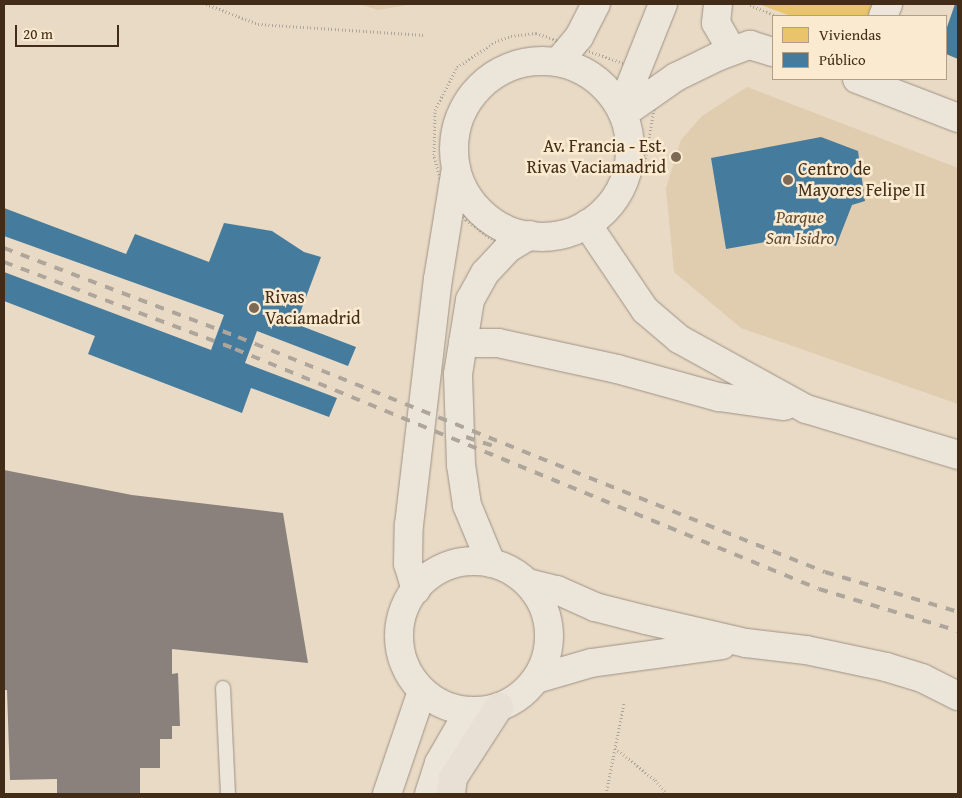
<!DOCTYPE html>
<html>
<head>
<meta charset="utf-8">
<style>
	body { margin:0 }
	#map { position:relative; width:962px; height:798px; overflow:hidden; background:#e9dac5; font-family:"Gentium Book Plus",serif }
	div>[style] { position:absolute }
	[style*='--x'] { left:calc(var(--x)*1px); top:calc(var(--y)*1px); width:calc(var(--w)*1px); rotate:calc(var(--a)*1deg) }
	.green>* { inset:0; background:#e0ccae }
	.homes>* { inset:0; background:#e9c46a }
	.public>* { inset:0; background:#457b9d }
	.industry>* { inset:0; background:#8a817c }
	.path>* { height:3px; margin-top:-1.5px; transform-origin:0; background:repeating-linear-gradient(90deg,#aea59b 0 1px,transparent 0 3.5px) }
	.roads { filter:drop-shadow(0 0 1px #9e9284) drop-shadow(0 0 1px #9e9284) }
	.service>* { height:14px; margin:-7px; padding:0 7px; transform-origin:7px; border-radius:7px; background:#ece5da }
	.minor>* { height:28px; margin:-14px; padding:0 14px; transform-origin:14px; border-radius:14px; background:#ece5da }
	.tertiary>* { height:28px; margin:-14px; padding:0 14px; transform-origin:14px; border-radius:14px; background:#ece5da }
	.tertiary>.ring { margin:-14px; padding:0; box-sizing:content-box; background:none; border:28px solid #ece5da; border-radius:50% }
	.motorway>* { height:28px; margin:-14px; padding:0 14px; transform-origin:14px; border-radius:14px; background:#e8e0d4 }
	.rail>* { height:4px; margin-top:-2px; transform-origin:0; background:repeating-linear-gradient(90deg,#aea59b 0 9px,transparent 0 18px) }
	.dots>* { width:14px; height:14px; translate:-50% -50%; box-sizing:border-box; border:2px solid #faead0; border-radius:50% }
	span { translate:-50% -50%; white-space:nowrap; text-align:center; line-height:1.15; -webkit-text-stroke:5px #faead0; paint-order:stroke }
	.poi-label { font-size:18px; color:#432c17 }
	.right { translate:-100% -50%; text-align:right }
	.left { translate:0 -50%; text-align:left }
	.park-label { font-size:18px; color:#614a31; font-style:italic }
	.frame { position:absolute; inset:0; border:5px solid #432c17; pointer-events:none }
	.legend { position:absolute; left:772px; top:15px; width:175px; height:65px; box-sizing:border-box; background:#faead0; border:1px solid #b19e86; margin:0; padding:6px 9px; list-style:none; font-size:15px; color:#432c17 }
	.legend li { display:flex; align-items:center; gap:10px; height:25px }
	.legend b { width:25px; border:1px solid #b19e86 }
	.scale { position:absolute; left:15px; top:25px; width:104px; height:22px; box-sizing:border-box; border:2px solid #432c17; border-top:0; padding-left:6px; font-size:15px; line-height:18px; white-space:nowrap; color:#432c17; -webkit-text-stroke:4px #faead0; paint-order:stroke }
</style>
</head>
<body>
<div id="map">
	<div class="green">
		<i style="clip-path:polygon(359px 4px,413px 4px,378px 10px)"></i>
		<i style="clip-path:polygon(747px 87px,958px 168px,958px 404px,741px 328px,674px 272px,666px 188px,681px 140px,702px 116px)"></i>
	</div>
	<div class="homes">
		<i style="clip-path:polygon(759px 4px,875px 4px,870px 16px,791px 16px)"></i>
	</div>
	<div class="public">
		<i style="clip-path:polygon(955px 4px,958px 4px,958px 59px,946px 54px,946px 30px)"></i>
		<i style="clip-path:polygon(821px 137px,858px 151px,865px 201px,852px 205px,836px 246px,806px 235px,726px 249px,711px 158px)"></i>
		<i style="clip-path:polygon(4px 208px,126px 254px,135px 234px,209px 262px,224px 223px,272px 231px,304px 252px,321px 257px,296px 324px,356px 347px,348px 366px,257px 331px,245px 363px,337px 398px,329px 417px,251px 388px,242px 413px,88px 354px,95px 336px,4px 301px,4px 272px,211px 350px,224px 315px,4px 236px)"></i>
	</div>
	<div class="industry">
		<i style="clip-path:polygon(4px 470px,132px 495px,283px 513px,308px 663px,172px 649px,172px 674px,178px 673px,180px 726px,172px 726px,172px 739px,160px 739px,160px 768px,140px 768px,140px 794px,57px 794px,57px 779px,10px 780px,7px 690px,4px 690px)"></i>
	</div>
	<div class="path">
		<i style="--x:206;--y:4;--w:56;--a:21"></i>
		<i style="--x:258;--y:24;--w:167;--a:3.8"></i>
		<i style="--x:750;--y:5;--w:28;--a:23"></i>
		<i style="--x:536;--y:33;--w:98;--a:19"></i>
		<i style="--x:629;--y:65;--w:23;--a:41"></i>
		<i style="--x:646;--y:80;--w:30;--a:75"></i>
		<i style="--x:654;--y:109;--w:53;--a:99.8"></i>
		<i style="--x:645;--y:161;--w:51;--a:114.5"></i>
		<i style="--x:624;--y:207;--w:56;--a:143.7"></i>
		<i style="--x:579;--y:240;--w:32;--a:164"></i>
		<i style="--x:548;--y:249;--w:36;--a:-175"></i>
		<i style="--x:512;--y:246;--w:18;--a:-164"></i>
		<i style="--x:495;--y:241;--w:36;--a:-144"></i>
		<i style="--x:466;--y:220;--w:49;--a:-121.8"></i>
		<i style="--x:440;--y:178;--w:24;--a:-105"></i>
		<i style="--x:434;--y:155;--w:45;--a:-88.7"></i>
		<i style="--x:435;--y:110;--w:48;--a:-62.9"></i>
		<i style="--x:457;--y:67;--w:45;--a:-33.3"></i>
		<i style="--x:495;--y:42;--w:17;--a:-21"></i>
		<i style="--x:511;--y:36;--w:25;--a:-7"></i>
		<i style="--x:615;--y:748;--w:51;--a:38.7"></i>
		<i style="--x:655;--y:780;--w:18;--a:49"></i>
		<i style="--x:606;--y:794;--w:93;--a:-78.8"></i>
	</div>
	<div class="roads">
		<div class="service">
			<i style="--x:223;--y:688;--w:106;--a:87.3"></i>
		</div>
		<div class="minor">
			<i style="--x:718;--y:4;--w:19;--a:96"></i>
			<i style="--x:716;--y:23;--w:32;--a:60"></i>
			<i style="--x:883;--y:16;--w:13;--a:-67"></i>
			<i style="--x:857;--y:79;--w:108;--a:21.1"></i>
			<i style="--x:623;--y:114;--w:65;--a:-34.9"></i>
			<i style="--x:676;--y:77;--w:48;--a:-26"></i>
			<i style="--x:719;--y:56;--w:33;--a:-20"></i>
			<i style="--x:750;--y:45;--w:24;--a:17"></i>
			<i style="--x:587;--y:224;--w:104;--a:56"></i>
			<i style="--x:645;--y:310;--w:45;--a:40.5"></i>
			<i style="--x:679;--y:339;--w:145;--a:28.9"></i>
			<i style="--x:806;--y:409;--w:159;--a:16.8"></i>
			<i style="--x:463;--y:343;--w:35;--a:0"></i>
			<i style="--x:498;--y:343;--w:122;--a:12.3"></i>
			<i style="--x:617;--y:369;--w:106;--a:15.4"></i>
			<i style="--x:719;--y:397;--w:66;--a:7.9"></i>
			<i style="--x:387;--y:794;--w:109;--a:-71.2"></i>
			<i style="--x:429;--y:794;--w:33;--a:-72"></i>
			<i style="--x:439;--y:763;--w:60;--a:-60"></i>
		</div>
		<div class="tertiary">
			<i class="ring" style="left:454px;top:61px;width:148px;height:148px"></i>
			<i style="--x:558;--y:62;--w:33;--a:-50"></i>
			<i style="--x:579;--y:37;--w:37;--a:-63"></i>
			<i style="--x:621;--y:109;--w:113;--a:-68.2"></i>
			<i class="ring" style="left:399px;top:561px;width:122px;height:122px"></i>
			<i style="--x:491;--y:563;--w:63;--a:-112.5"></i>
			<i style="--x:467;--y:505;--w:40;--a:-98.5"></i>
			<i style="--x:461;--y:465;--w:91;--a:-91.9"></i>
			<i style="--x:458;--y:374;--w:75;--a:-80.8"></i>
			<i style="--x:470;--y:300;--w:31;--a:-61"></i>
			<i style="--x:485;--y:273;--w:33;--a:-47"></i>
			<i style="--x:507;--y:249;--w:27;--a:-31"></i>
			<i style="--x:528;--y:583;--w:30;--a:14"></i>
			<i style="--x:557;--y:590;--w:42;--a:24.1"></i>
			<i style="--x:595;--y:607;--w:53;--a:14.3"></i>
			<i style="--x:646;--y:620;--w:103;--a:13"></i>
			<i style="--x:746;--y:643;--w:60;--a:6.7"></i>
			<i style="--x:806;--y:650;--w:82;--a:12"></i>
			<i style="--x:886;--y:667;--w:38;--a:17"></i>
			<i style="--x:922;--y:678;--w:40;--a:26.6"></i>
			<i style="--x:416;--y:590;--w:27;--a:-107"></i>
			<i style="--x:408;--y:564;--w:39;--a:-89"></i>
			<i style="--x:409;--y:525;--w:248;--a:-83.3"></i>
			<i style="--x:438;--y:279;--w:112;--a:-80.8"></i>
			<i style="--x:536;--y:679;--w:57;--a:-16.2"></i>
			<i style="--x:591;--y:663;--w:132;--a:-7.8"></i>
		</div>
		<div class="motorway">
			<i style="--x:451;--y:794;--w:16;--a:-83"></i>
			<i style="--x:453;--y:778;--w:85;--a:-57.1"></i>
		</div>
	</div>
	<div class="rail">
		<i style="--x:4;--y:248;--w:250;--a:20.8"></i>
		<i style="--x:238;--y:337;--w:632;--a:21.82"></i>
		<i style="--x:825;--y:572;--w:139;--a:16.7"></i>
		<i style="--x:4;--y:262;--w:247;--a:20.6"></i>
		<i style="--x:235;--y:349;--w:631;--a:22.34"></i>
		<i style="--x:819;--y:589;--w:145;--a:16.8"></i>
		<i style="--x:466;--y:437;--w:35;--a:18"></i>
	</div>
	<div class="dots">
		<i style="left:676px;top:157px;background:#7d6954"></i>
		<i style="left:788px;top:180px;background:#7d6954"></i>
		<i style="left:254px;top:308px;background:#7d6954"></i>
	</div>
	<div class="poi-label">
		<span class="right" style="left:666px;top:157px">Av. Francia - Est.<br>Rivas Vaciamadrid</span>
		<span class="left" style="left:798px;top:180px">Centro de<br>Mayores Felipe II</span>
		<span class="left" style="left:265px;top:308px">Rivas<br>Vaciamadrid</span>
	</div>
	<div class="park-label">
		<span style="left:800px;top:228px">Parque<br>San Isidro</span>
	</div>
	<div class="frame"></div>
	<ul class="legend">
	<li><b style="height:14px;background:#e9c46a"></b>Viviendas</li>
	<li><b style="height:14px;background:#457b9d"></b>Público</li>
	</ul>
	<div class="scale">20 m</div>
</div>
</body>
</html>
